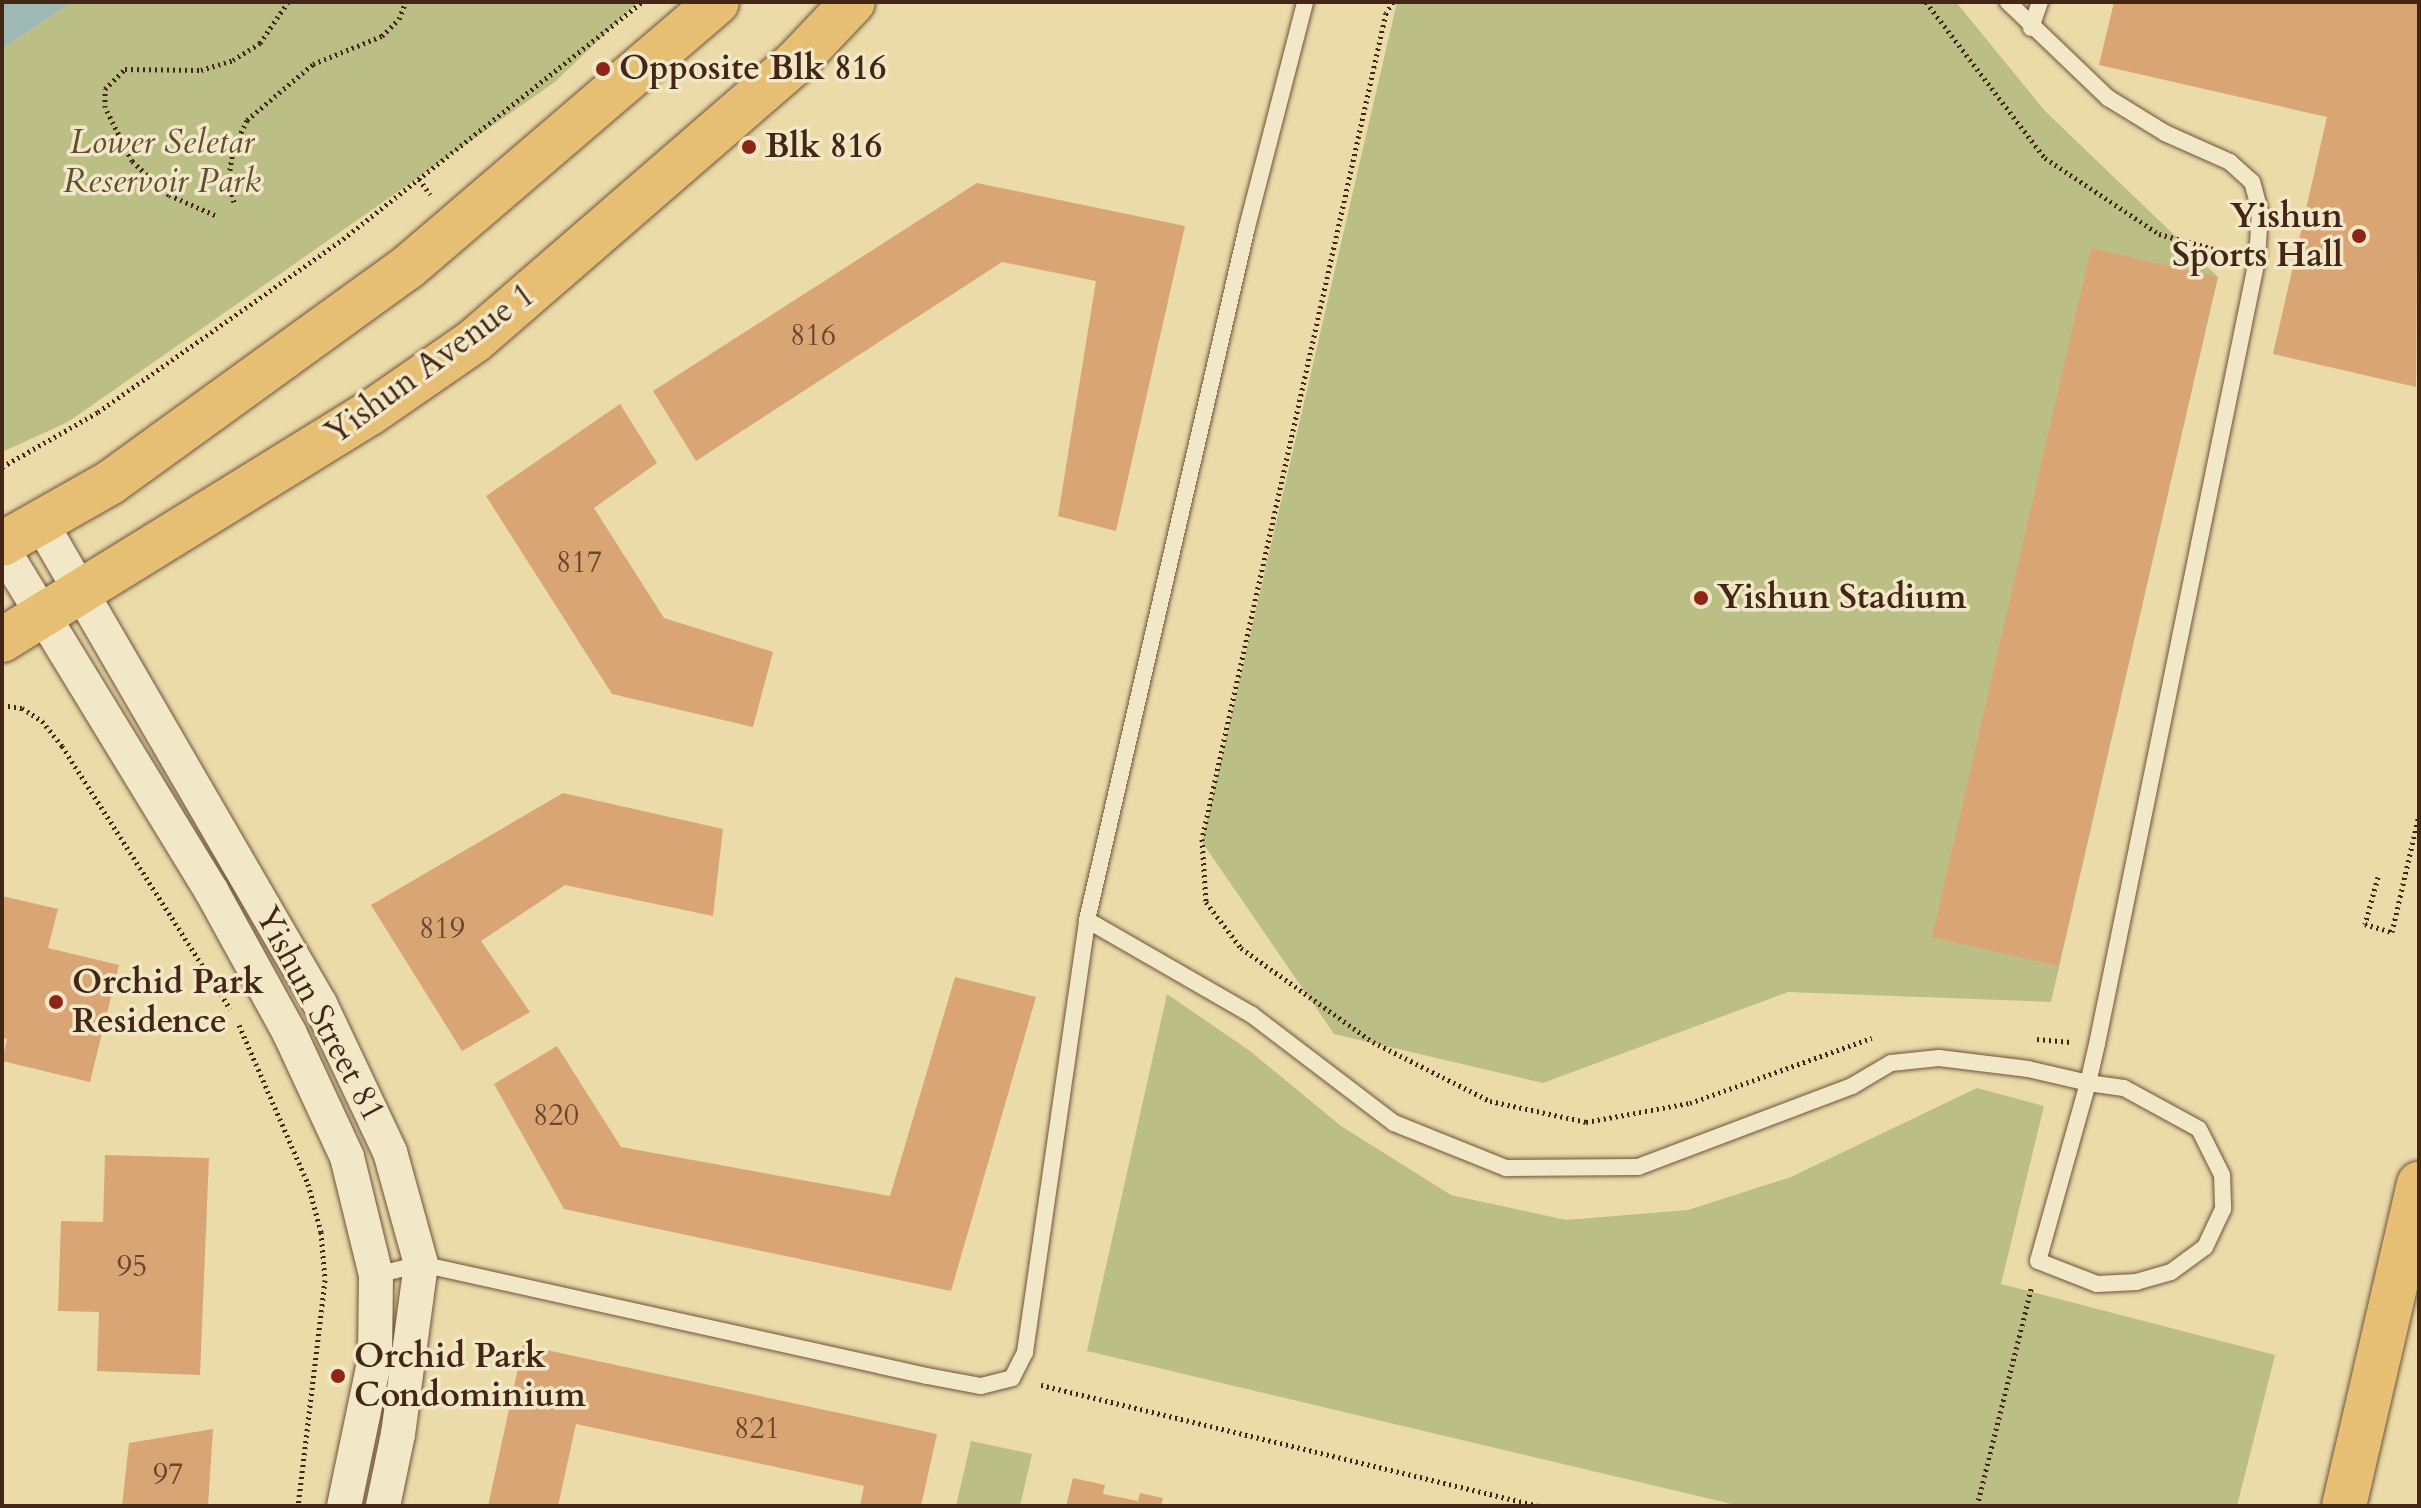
<!DOCTYPE html>
<html>
<head>
<meta charset="utf-8">
<style>
	body { margin:0 }
	#map { position:relative; width:2421px; height:1508px; overflow:hidden; background:#ebdba9; font-family:Cardo,serif }
	div>[style] { position:absolute }
	[style*='--x'] { left:calc(var(--x)*1px); top:calc(var(--y)*1px); width:calc(var(--w)*1px); rotate:calc(var(--a)*1deg) }
	.green>* { inset:0; background:#bcbf85 }
	.water>* { inset:0; background:#9eb8b4 }
	.building>* { inset:0; background:#daa575; transform-origin:0 0 }
	.path>* { height:5px; margin-top:-2.5px; transform-origin:0; background:repeating-linear-gradient(90deg,#442617 0 2px,transparent 0 6px) }
	.roads { filter:drop-shadow(0 0 2px #6e533c) drop-shadow(0 0 2px #6e533c) }
	.service>* { height:16px; margin:-8px; padding:0 8px; transform-origin:8px; border-radius:8px; background:#f2e8c7 }
	.minor>* { height:34px; margin:-17px; padding:0 17px; transform-origin:17px; border-radius:17px; background:#f2e8c7 }
	.primary>* { height:44px; margin:-22px; padding:0 22px; transform-origin:22px; border-radius:22px; background:#e6be74 }
	.dots>* { width:22px; height:22px; translate:-50% -50%; box-sizing:border-box; border:4px solid #f2e8c7; border-radius:50% }
	span { translate:-50% -50%; white-space:nowrap; text-align:center; line-height:1.15; -webkit-text-stroke:7px #f2e8c7; paint-order:stroke }
	.number-label { font-size:30px; color:#6a462e }
	.number-label span { -webkit-text-stroke-width:0 }
	.poi-label { font-size:34px; color:#442617; font-weight:700 }
	.left { translate:0 -50%; text-align:left }
	.right { translate:-100% -50%; text-align:right }
	.park-label { font-size:34px; color:#624c32; font-style:italic }
	.street-label { font-size:34px; color:#442617 }
	.frame { position:absolute; inset:0; border:4px solid #442617; pointer-events:none }
</style>
</head>
<body>
<div id="map">
	<div class="green">
		<i style="clip-path:polygon(72px 2px,638px 2px,555px 82px,68px 422px,2px 452px,2px 49px)"></i>
		<i style="clip-path:polygon(1397px 2px,1956px 2px,2045px 111px,2218px 277px,2051px 1002px,1788px 992px,1543px 1083px,1334px 1034px,1202px 842px)"></i>
		<i style="clip-path:polygon(1167px 994px,1250px 1051px,1341px 1126px,1451px 1195px,1566px 1220px,1688px 1210px,1791px 1177px,1977px 1088px,2044px 1106px,2001px 1284px,2275px 1355px,2237px 1506px,1740px 1506px,1087px 1351px)"></i>
		<i style="clip-path:polygon(971px 1441px,1032px 1454px,1020px 1506px,956px 1506px)"></i>
	</div>
	<div class="water">
		<i style="clip-path:polygon(2px 2px,72px 2px,2px 49px)"></i>
	</div>
	<div class="building">
		<i style="clip-path:polygon(2114px 2px,2419px 2px,2416px 387px,2273px 354px,2327px 117px,2099px 65px)"></i>
		<i style="clip-path:polygon(977px 183px,1185px 226px,1116px 531px,1058px 516px,1096px 281px,1002px 262px,696px 461px,653px 391px)"></i>
		<i style="left:2091px;top:248px;width:130px;height:707px;rotate:13deg"></i>
		<i style="clip-path:polygon(620px 404px,657px 463px,594px 508px,664px 618px,773px 652px,753px 727px,612px 694px,486px 496px)"></i>
		<i style="clip-path:polygon(563px 793px,723px 829px,713px 916px,565px 885px,481px 941px,530px 1012px,462px 1051px,371px 905px)"></i>
		<i style="clip-path:polygon(2px 896px,58px 909px,48px 948px,119px 965px,90px 1082px,2px 1061px,7px 1039px,2px 1038px)"></i>
		<i style="clip-path:polygon(955px 977px,1036px 997px,951px 1291px,564px 1209px,494px 1084px,557px 1046px,621px 1147px,890px 1196px)"></i>
		<i style="clip-path:polygon(105px 1155px,209px 1158px,200px 1375px,97px 1371px,99px 1312px,58px 1311px,61px 1221px,103px 1222px)"></i>
		<i style="clip-path:polygon(523px 1345px,937px 1434px,921px 1506px,860px 1506px,864px 1486px,576px 1424px,558px 1506px,488px 1506px)"></i>
		<i style="clip-path:polygon(213px 1429px,208px 1506px,122px 1506px,129px 1443px)"></i>
		<i style="clip-path:polygon(1073px 1478px,1105px 1485px,1103px 1494px,1138px 1501px,1140px 1493px,1163px 1498px,1161px 1506px,1066px 1506px)"></i>
	</div>
	<div class="path">
		<i style="--x:1393;--y:2;--w:13;--a:122"></i>
		<i style="--x:1386;--y:13;--w:846;--a:102.56"></i>
		<i style="--x:1202;--y:839;--w:63;--a:86.4"></i>
		<i style="--x:1206;--y:902;--w:58;--a:52.7"></i>
		<i style="--x:1241;--y:948;--w:162;--a:35.5"></i>
		<i style="--x:1373;--y:1042;--w:131;--a:26.8"></i>
		<i style="--x:1490;--y:1101;--w:98;--a:12.3"></i>
		<i style="--x:1586;--y:1122;--w:106;--a:-10.4"></i>
		<i style="--x:1690;--y:1103;--w:193;--a:-19.7"></i>
		<i style="--x:1926;--y:2;--w:196;--a:52.7"></i>
		<i style="--x:2045;--y:158;--w:137;--a:33.7"></i>
		<i style="--x:2159;--y:234;--w:73;--a:15.2"></i>
		<i style="--x:419;--y:179;--w:19;--a:54"></i>
		<i style="--x:234;--y:202;--w:21;--a:-107"></i>
		<i style="--x:228;--y:182;--w:33;--a:-81"></i>
		<i style="--x:233;--y:149;--w:32;--a:-64"></i>
		<i style="--x:247;--y:120;--w:87;--a:-40.3"></i>
		<i style="--x:313;--y:64;--w:74;--a:-22.1"></i>
		<i style="--x:382;--y:36;--w:24;--a:-45"></i>
		<i style="--x:399;--y:19;--w:18;--a:-68"></i>
		<i style="--x:215;--y:215;--w:50;--a:-156.5"></i>
		<i style="--x:169;--y:195;--w:50;--a:-137.4"></i>
		<i style="--x:132;--y:161;--w:60;--a:-116.6"></i>
		<i style="--x:105;--y:107;--w:18;--a:-90"></i>
		<i style="--x:105;--y:89;--w:28;--a:-45"></i>
		<i style="--x:125;--y:69;--w:76;--a:0.8"></i>
		<i style="--x:201;--y:70;--w:34;--a:-17"></i>
		<i style="--x:233;--y:60;--w:32;--a:-32"></i>
		<i style="--x:260;--y:43;--w:50;--a:-55.7"></i>
		<i style="--x:2;--y:467;--w:111;--a:-29.8"></i>
		<i style="--x:98;--y:412;--w:300;--a:-35.2"></i>
		<i style="--x:343;--y:239;--w:382;--a:-38.4"></i>
		<i style="--x:2;--y:705;--w:20;--a:9"></i>
		<i style="--x:22;--y:708;--w:24;--a:33"></i>
		<i style="--x:42;--y:721;--w:32;--a:51"></i>
		<i style="--x:62;--y:746;--w:312;--a:57.4"></i>
		<i style="--x:2378;--y:877;--w:49;--a:105.5"></i>
		<i style="--x:2365;--y:924;--w:28;--a:17"></i>
		<i style="--x:2392;--y:932;--w:120;--a:-77"></i>
		<i style="--x:239;--y:1025;--w:173;--a:66.5"></i>
		<i style="--x:308;--y:1184;--w:50;--a:74.8"></i>
		<i style="--x:321;--y:1232;--w:48;--a:85.2"></i>
		<i style="--x:325;--y:1280;--w:228;--a:96.8"></i>
		<i style="--x:2037;--y:1039;--w:34;--a:5"></i>
		<i style="--x:1041;--y:1385;--w:512;--a:13.66"></i>
		<i style="--x:1977;--y:1506;--w:224;--a:-76"></i>
	</div>
	<div class="roads">
		<div class="service">
			<i style="--x:2031;--y:28;--w:28;--a:-71"></i>
			<i style="--x:1087;--y:920;--w:190;--a:29.9"></i>
			<i style="--x:1252;--y:1015;--w:178;--a:37.3"></i>
			<i style="--x:1394;--y:1123;--w:121;--a:21.9"></i>
			<i style="--x:1506;--y:1168;--w:132;--a:-0.4"></i>
			<i style="--x:1638;--y:1167;--w:229;--a:-20.7"></i>
			<i style="--x:1852;--y:1086;--w:45;--a:-30.5"></i>
			<i style="--x:1891;--y:1063;--w:48;--a:-5.9"></i>
			<i style="--x:1939;--y:1058;--w:90;--a:7"></i>
			<i style="--x:2028;--y:1069;--w:62;--a:13.1"></i>
			<i style="--x:2088;--y:1083;--w:36;--a:8"></i>
			<i style="--x:2124;--y:1088;--w:85;--a:28.7"></i>
			<i style="--x:2199;--y:1129;--w:51;--a:63.4"></i>
			<i style="--x:2222;--y:1175;--w:34;--a:88"></i>
			<i style="--x:2223;--y:1209;--w:42;--a:115.3"></i>
			<i style="--x:2205;--y:1247;--w:42;--a:143.7"></i>
			<i style="--x:2171;--y:1272;--w:35;--a:164"></i>
			<i style="--x:2137;--y:1282;--w:40;--a:177.1"></i>
			<i style="--x:2097;--y:1284;--w:63;--a:-158.7"></i>
			<i style="--x:2038;--y:1261;--w:185;--a:-74.3"></i>
			<i style="--x:2088;--y:1083;--w:40;--a:-77"></i>
			<i style="--x:2097;--y:1044;--w:800;--a:-78.47"></i>
			<i style="--x:2257;--y:260;--w:49;--a:-86.5"></i>
			<i style="--x:2260;--y:211;--w:30;--a:-105"></i>
			<i style="--x:2252;--y:182;--w:30;--a:-138"></i>
			<i style="--x:2230;--y:162;--w:71;--a:-156"></i>
			<i style="--x:2165;--y:133;--w:67;--a:-148.4"></i>
			<i style="--x:2108;--y:98;--w:139;--a:-136.2"></i>
			<i style="--x:376;--y:1275;--w:46;--a:-13.7"></i>
			<i style="--x:421;--y:1264;--w:518;--a:12.48"></i>
			<i style="--x:927;--y:1376;--w:55;--a:10.5"></i>
			<i style="--x:981;--y:1386;--w:32;--a:-14"></i>
			<i style="--x:1012;--y:1378;--w:29;--a:-63"></i>
			<i style="--x:1025;--y:1352;--w:436;--a:-81.8"></i>
			<i style="--x:1087;--y:920;--w:711;--a:-77"></i>
			<i style="--x:1247;--y:227;--w:232;--a:-75.5"></i>
		</div>
		<div class="minor">
			<i style="--x:41;--y:523;--w:556;--a:59.88"></i>
			<i style="--x:320;--y:1004;--w:164;--a:64.7"></i>
			<i style="--x:390;--y:1152;--w:116;--a:74.5"></i>
			<i style="--x:421;--y:1264;--w:172;--a:97.7"></i>
			<i style="--x:398;--y:1434;--w:74;--a:101.8"></i>
			<i style="--x:2;--y:548;--w:403;--a:58.6"></i>
			<i style="--x:212;--y:892;--w:160;--a:61.2"></i>
			<i style="--x:289;--y:1032;--w:138;--a:65.1"></i>
			<i style="--x:347;--y:1157;--w:122;--a:76.2"></i>
			<i style="--x:376;--y:1275;--w:83;--a:90.7"></i>
			<i style="--x:375;--y:1358;--w:151;--a:101.8"></i>
		</div>
		<div class="primary">
			<i style="--x:2;--y:544;--w:125;--a:-29.6"></i>
			<i style="--x:111;--y:482;--w:365;--a:-35.9"></i>
			<i style="--x:407;--y:268;--w:408;--a:-40.6"></i>
			<i style="--x:2;--y:640;--w:432;--a:-31.7"></i>
			<i style="--x:370;--y:413;--w:126;--a:-34.7"></i>
			<i style="--x:474;--y:341;--w:427;--a:-40.9"></i>
			<i style="--x:797;--y:61;--w:81;--a:-46.5"></i>
			<i style="--x:2344;--y:1506;--w:331;--a:-76.9"></i>
		</div>
	</div>
	<div class="dots">
		<i style="left:603px;top:69px;background:#8f2418"></i>
		<i style="left:749px;top:147px;background:#8f2418"></i>
		<i style="left:2359px;top:236px;background:#8f2418"></i>
		<i style="left:1701px;top:598px;background:#8f2418"></i>
		<i style="left:56px;top:1002px;background:#8f2418"></i>
		<i style="left:338px;top:1376px;background:#8f2418"></i>
	</div>
	<div class="number-label">
		<span style="left:813px;top:336px">816</span>
		<span style="left:579px;top:563px">817</span>
		<span style="left:442px;top:929px">819</span>
		<span style="left:556px;top:1116px">820</span>
		<span style="left:132px;top:1267px">95</span>
		<span style="left:757px;top:1429px">821</span>
		<span style="left:168px;top:1475px">97</span>
	</div>
	<div class="poi-label">
		<span class="left" style="left:619px;top:69px">Opposite Blk 816</span>
		<span class="left" style="left:765px;top:147px">Blk 816</span>
		<span class="right" style="left:2343px;top:236px">Yishun<br>Sports Hall</span>
		<span class="left" style="left:1717px;top:598px">Yishun Stadium</span>
		<span class="left" style="left:72px;top:1002px">Orchid Park<br>Residence</span>
		<span class="left" style="left:354px;top:1376px">Orchid Park<br>Condominium</span>
	</div>
	<div class="park-label">
		<span style="left:162px;top:162px">Lower Seletar<br>Reservoir Park</span>
	</div>
	<div class="street-label">
		<span style="left:430px;top:364px;rotate:-36deg">Yishun Avenue 1</span>
		<span style="left:320px;top:1014px;rotate:62deg">Yishun Street 81</span>
	</div>
	<div class="frame"></div>
</div>
</body>
</html>
